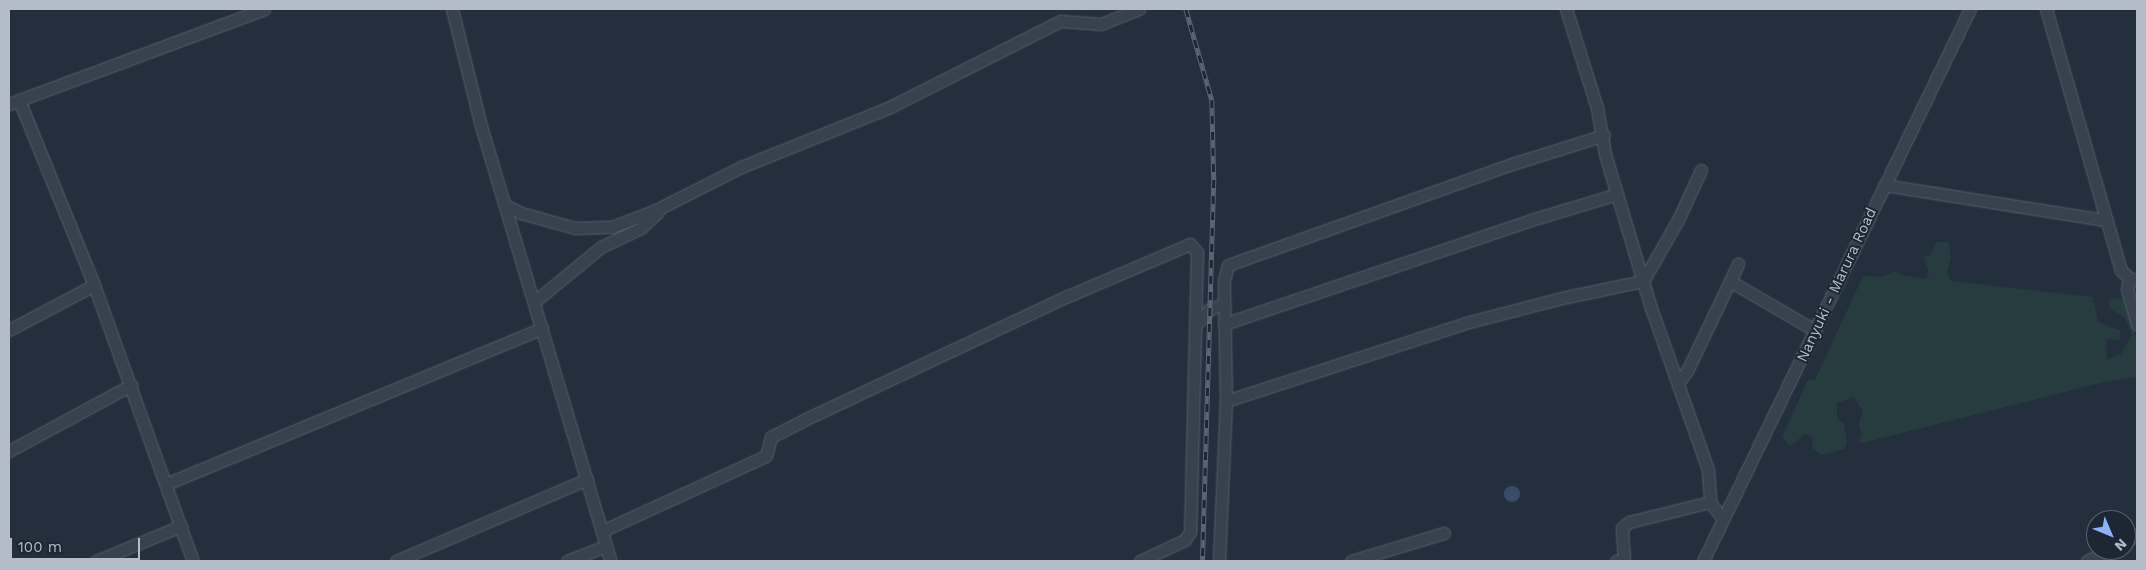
<!DOCTYPE html>
<html>
<head>
<meta charset="utf-8">
<style>
	body { margin:0 }
	#map { position:relative; width:2146px; height:570px; overflow:hidden; background:#242f3e; font-family:"Work Sans",sans-serif }
	div>[style] { position:absolute }
	[style*='--x'] { left:calc(var(--x)*1px); top:calc(var(--y)*1px); width:calc(var(--w)*1px); rotate:calc(var(--a)*1deg) }
	.green>* { inset:0; background:#263c3f }
	.water>* { inset:0; background:#394c67 }
	.round { border-radius:50% }
	.roads { filter:drop-shadow(0 0 1px #565f6c) drop-shadow(0 0 1px #565f6c) }
	.minor>* { height:11px; margin:-5.5px; padding:0 5.5px; transform-origin:5.5px; border-radius:5.5px; background:#38414e }
	.rail>* { height:4.5px; margin-top:-2.25px; transform-origin:0; background:repeating-linear-gradient(90deg,#1d2633 0 8px,#5a6575 0 16px); box-sizing:border-box; border-block:1px solid #5a6575 }
	span { translate:-50% -50%; white-space:nowrap; text-align:center; line-height:1.15; -webkit-text-stroke:4px #1d2633; paint-order:stroke }
	.street-label { font-size:15px; color:#b4bcc9 }
	.frame { position:absolute; inset:0; border:10px solid #b4bcc9; pointer-events:none }
	.north { position:absolute; left:2086px; top:510px; width:50px; height:50px; box-sizing:border-box; background:#1d2633; border:1px solid #59626f; border-radius:50%; rotate:135deg; font-size:14px; font-weight:700; line-height:20px; text-align:center; color:#b4bcc9 }
	.north::after { content:''; display:block; margin:auto; width:18px; height:22px; background:#8ab4f8; clip-path:polygon(50% 0,100% 100%,50% 72%,0 100%) }
	.scale { position:absolute; left:10px; top:538px; width:130px; height:22px; box-sizing:border-box; border:2px solid #b4bcc9; border-top:0; padding-left:6px; font-size:15px; line-height:18px; white-space:nowrap; color:#b4bcc9; -webkit-text-stroke:4px #1d2633; paint-order:stroke }
</style>
</head>
<body>
<div id="map">
	<div class="green">
		<i style="clip-path:polygon(1936px 242px,1949px 242px,1951px 258px,1947px 272px,1951px 281px,2093px 297px,2098px 322px,2121px 331px,2119px 340px,2106px 339px,2107px 360px,2121px 354px,2132px 335px,2125px 318px,2111px 309px,2108px 300px,2124px 297px,2137px 342px,2137px 377px,2104px 382px,1862px 443px,1859px 441px,1862px 435px,1859px 424px,1863px 411px,1854px 397px,1837px 403px,1837px 418px,1844px 424px,1847px 441px,1845px 449px,1821px 455px,1813px 448px,1812px 436px,1805px 434px,1790px 446px,1782px 437px,1808px 380px,1815px 380px,1863px 276px,1882px 277px,1896px 271px,1900px 275px,1925px 279px,1929px 274px,1924px 256px,1931px 255px)"></i>
	</div>
	<div class="water">
		<i class="round" style="left:1504px;top:486px;width:16px;height:16px"></i>
	</div>
	<div class="roads">
		<div class="minor">
			<i style="--x:452;--y:9;--w:121;--a:76.1"></i>
			<i style="--x:481;--y:126;--w:454;--a:73.4"></i>
			<i style="--x:1566;--y:9;--w:104;--a:72.6"></i>
			<i style="--x:1597;--y:108;--w:47;--a:80.1"></i>
			<i style="--x:1605;--y:154;--w:158;--a:73.4"></i>
			<i style="--x:1650;--y:305;--w:175;--a:70.6"></i>
			<i style="--x:1708;--y:470;--w:32;--a:86"></i>
			<i style="--x:1710;--y:502;--w:21;--a:53"></i>
			<i style="--x:2046;--y:9;--w:272;--a:74"></i>
			<i style="--x:2121;--y:270;--w:11;--a:45"></i>
			<i style="--x:2129;--y:278;--w:8;--a:14"></i>
			<i style="--x:19;--y:100;--w:200;--a:67.9"></i>
			<i style="--x:94;--y:285;--w:293;--a:70.3"></i>
			<i style="--x:9;--y:104;--w:272;--a:-20.4"></i>
			<i style="--x:1884;--y:185;--w:225;--a:9"></i>
			<i style="--x:505;--y:205;--w:18;--a:27"></i>
			<i style="--x:521;--y:213;--w:56;--a:15.5"></i>
			<i style="--x:575;--y:228;--w:37;--a:-2"></i>
			<i style="--x:612;--y:227;--w:47;--a:-21.1"></i>
			<i style="--x:656;--y:210;--w:95;--a:-26.8"></i>
			<i style="--x:741;--y:167;--w:161;--a:-21.9"></i>
			<i style="--x:890;--y:107;--w:191;--a:-26.8"></i>
			<i style="--x:1060;--y:21;--w:41;--a:4.2"></i>
			<i style="--x:1101;--y:24;--w:41;--a:-21.5"></i>
			<i style="--x:2129;--y:278;--w:11;--a:100"></i>
			<i style="--x:2127;--y:289;--w:37;--a:74"></i>
			<i style="--x:1730;--y:281;--w:99;--a:30.2"></i>
			<i style="--x:534;--y:302;--w:87;--a:-39.4"></i>
			<i style="--x:601;--y:247;--w:44;--a:-25.4"></i>
			<i style="--x:641;--y:228;--w:23;--a:-43"></i>
			<i style="--x:1224;--y:324;--w:324;--a:-18.7"></i>
			<i style="--x:1531;--y:220;--w:90;--a:-16.8"></i>
			<i style="--x:1195;--y:326;--w:23;--a:-49"></i>
			<i style="--x:1210;--y:309;--w:15;--a:-20"></i>
			<i style="--x:9;--y:330;--w:96;--a:-27.9"></i>
			<i style="--x:1678;--y:383;--w:15;--a:-53"></i>
			<i style="--x:1687;--y:371;--w:119;--a:-64.5"></i>
			<i style="--x:1226;--y:401;--w:256;--a:-18"></i>
			<i style="--x:1469;--y:322;--w:96;--a:-14.5"></i>
			<i style="--x:1562;--y:298;--w:83;--a:-11.9"></i>
			<i style="--x:1643;--y:281;--w:70;--a:-60.2"></i>
			<i style="--x:1678;--y:220;--w:55;--a:-65.3"></i>
			<i style="--x:9;--y:451;--w:139;--a:-28.4"></i>
			<i style="--x:166;--y:484;--w:407;--a:-22.5"></i>
			<i style="--x:602;--y:531;--w:180;--a:-24.6"></i>
			<i style="--x:766;--y:456;--w:20;--a:-75"></i>
			<i style="--x:771;--y:437;--w:37;--a:-27"></i>
			<i style="--x:804;--y:420;--w:292;--a:-25.2"></i>
			<i style="--x:1068;--y:296;--w:133;--a:-23.1"></i>
			<i style="--x:1190;--y:244;--w:11;--a:49"></i>
			<i style="--x:1197;--y:252;--w:280;--a:91.4"></i>
			<i style="--x:1190;--y:532;--w:9;--a:122"></i>
			<i style="--x:1185;--y:540;--w:50;--a:155"></i>
			<i style="--x:2126;--y:541;--w:13;--a:-29"></i>
			<i style="--x:96;--y:561;--w:92;--a:-22.4"></i>
			<i style="--x:396;--y:561;--w:208;--a:-23.2"></i>
			<i style="--x:567;--y:561;--w:42;--a:-21"></i>
			<i style="--x:1219;--y:561;--w:160;--a:-87.5"></i>
			<i style="--x:1226;--y:401;--w:120;--a:-91"></i>
			<i style="--x:1224;--y:281;--w:16;--a:-76"></i>
			<i style="--x:1228;--y:265;--w:305;--a:-19.6"></i>
			<i style="--x:1515;--y:163;--w:93;--a:-17.5"></i>
			<i style="--x:1351;--y:561;--w:97;--a:-16.8"></i>
			<i style="--x:1616;--y:561;--w:8;--a:-14"></i>
			<i style="--x:1624;--y:559;--w:31;--a:-94"></i>
			<i style="--x:1622;--y:528;--w:9;--a:-41"></i>
			<i style="--x:1629;--y:522;--w:83;--a:-13.9"></i>
			<i style="--x:1703;--y:561;--w:613;--a:-64.19"></i>
			<i style="--x:2087;--y:561;--w:25;--a:-27"></i>
		</div>
	</div>
	<div class="rail">
		<i style="--x:1186;--y:9;--w:95;--a:74.1"></i>
		<i style="--x:1212;--y:100;--w:80;--a:88.6"></i>
		<i style="--x:1214;--y:180;--w:381;--a:91.7"></i>
	</div>
	<div class="street-label">
		<span style="left:1837px;top:285px;rotate:-65deg">Nanyuki - Marura Road</span>
	</div>
	<div class="frame"></div>
	<div class="north">N</div>
	<div class="scale">100 m</div>
</div>
</body>
</html>
